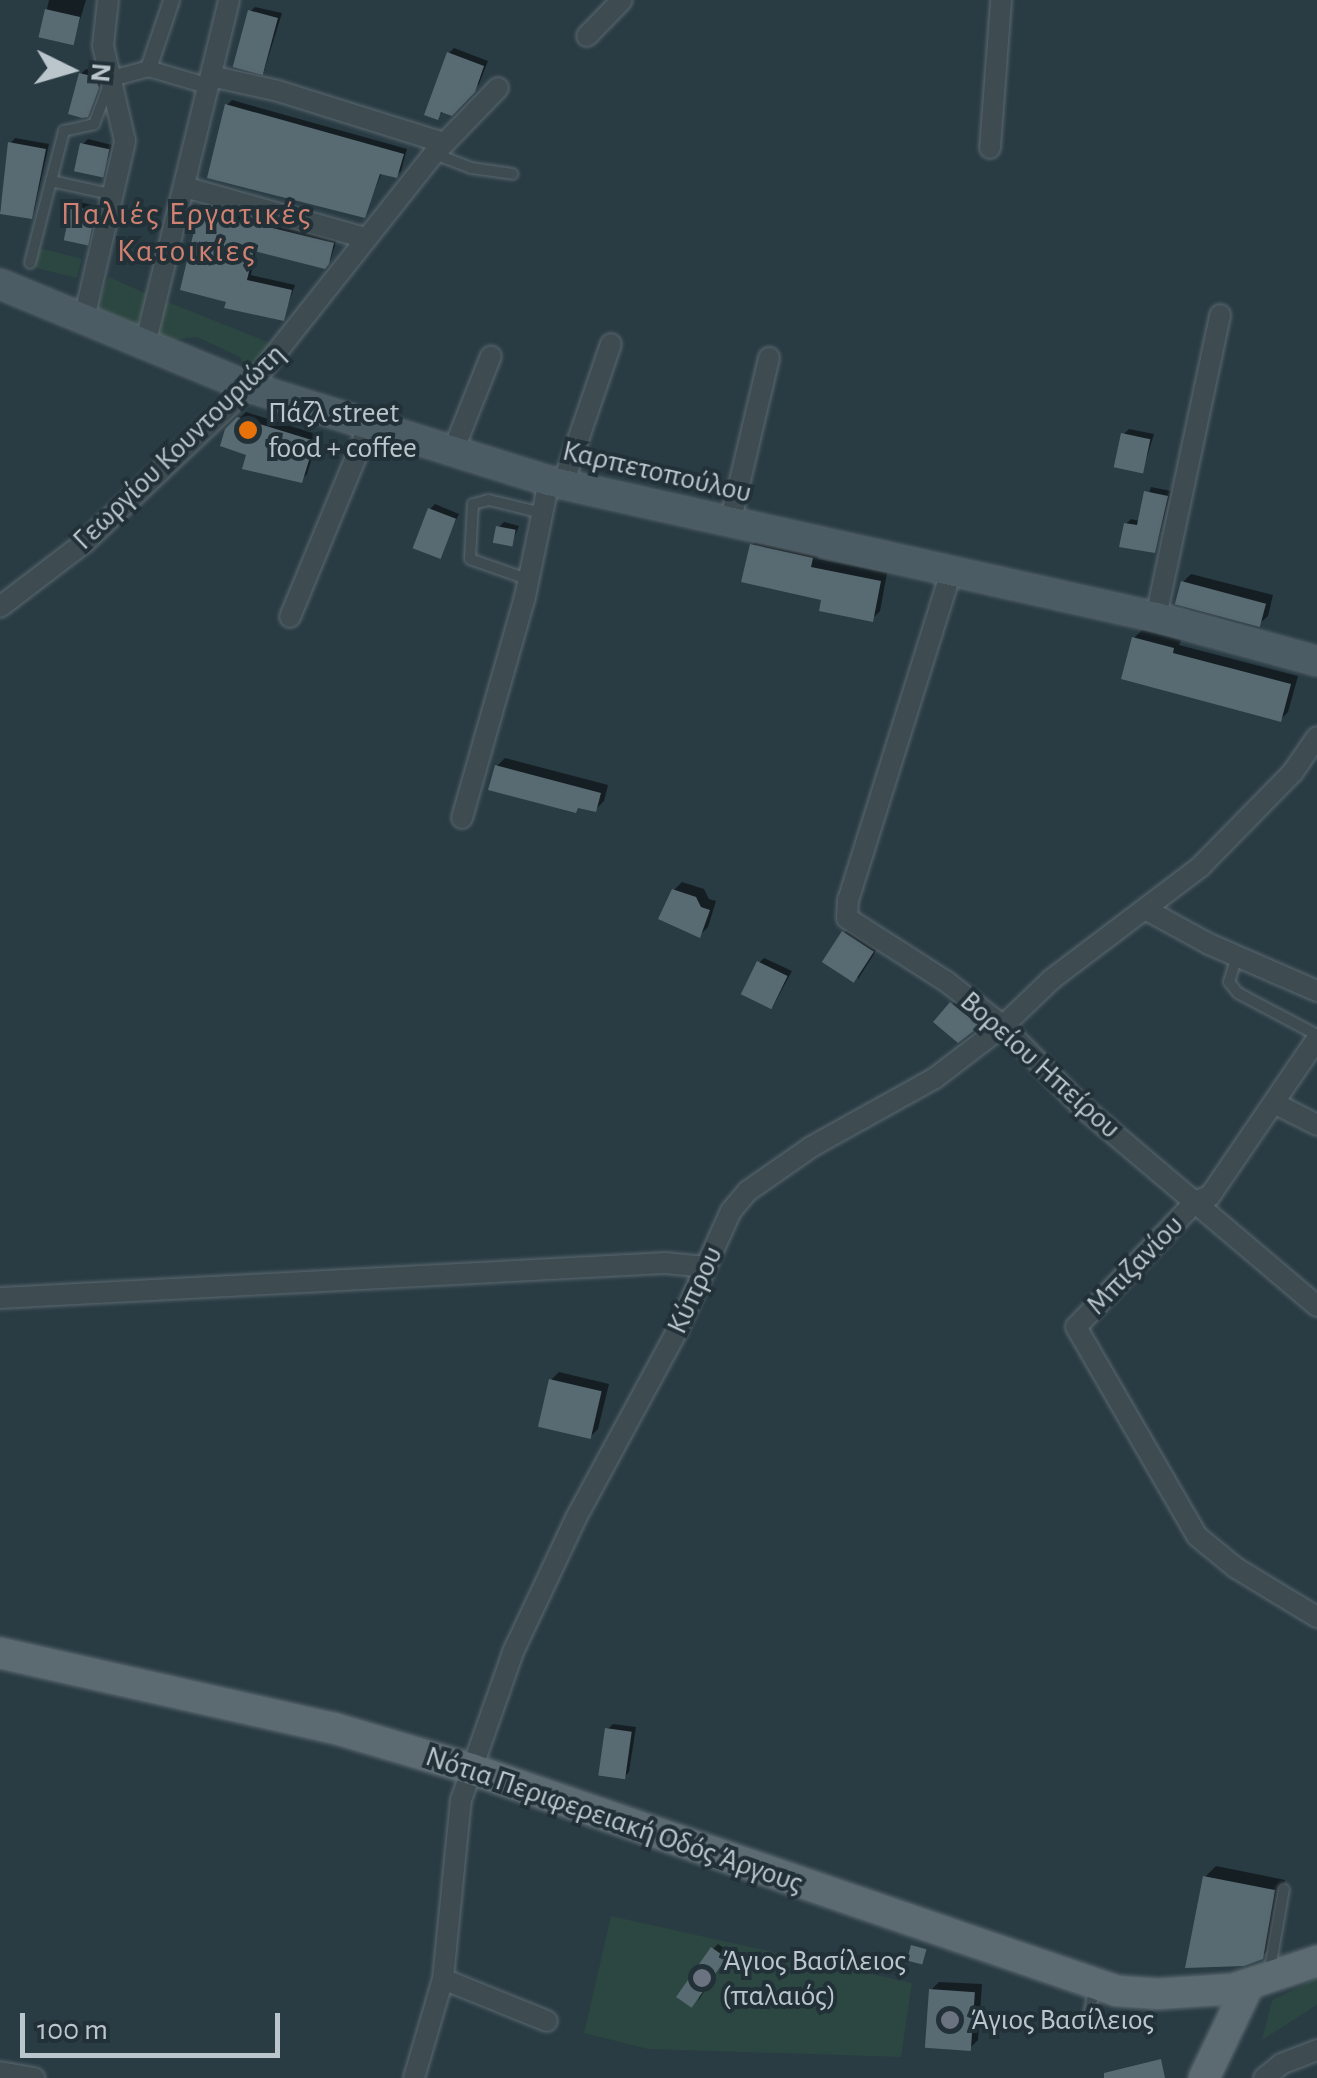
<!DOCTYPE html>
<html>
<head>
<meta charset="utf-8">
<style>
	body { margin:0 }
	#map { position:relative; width:1317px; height:2078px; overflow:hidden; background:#293b43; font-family:"Alegreya Sans",sans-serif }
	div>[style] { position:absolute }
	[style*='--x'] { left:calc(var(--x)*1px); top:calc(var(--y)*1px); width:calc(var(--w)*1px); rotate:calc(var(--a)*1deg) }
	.green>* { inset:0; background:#2c4641; transform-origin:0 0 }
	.shadow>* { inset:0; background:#0007 }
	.building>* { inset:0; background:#586a72; transform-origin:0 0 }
	.roads { filter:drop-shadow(0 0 2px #5c6970) drop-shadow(0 0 2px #5c6970) }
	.service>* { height:10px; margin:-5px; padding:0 5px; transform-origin:5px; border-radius:5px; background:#3e4c52 }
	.pedestrian>* { height:15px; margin:-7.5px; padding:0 7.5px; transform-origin:7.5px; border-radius:7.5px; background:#3e4c52 }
	.minor>* { height:20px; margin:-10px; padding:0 10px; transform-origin:10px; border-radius:10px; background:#3e4c52 }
	.secondary>* { height:28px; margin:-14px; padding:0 14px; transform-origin:14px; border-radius:14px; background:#4c5c65 }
	.primary>* { height:30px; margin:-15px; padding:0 15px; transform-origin:15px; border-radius:15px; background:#5c6b72 }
	.dots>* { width:28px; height:28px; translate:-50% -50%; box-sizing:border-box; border:5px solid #223138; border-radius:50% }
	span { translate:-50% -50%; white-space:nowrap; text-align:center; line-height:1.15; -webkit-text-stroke:8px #223138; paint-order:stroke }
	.poi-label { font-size:30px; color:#bbc6cc }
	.left { translate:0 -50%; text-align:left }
	.street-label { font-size:30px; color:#bbc6cc }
	.neighbourhood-label { font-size:32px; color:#d08171; letter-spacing:2.5px }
	.north { position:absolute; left:20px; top:20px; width:100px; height:100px; -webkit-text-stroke:8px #223138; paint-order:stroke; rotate:95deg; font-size:28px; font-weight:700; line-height:40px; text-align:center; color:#bbc6cc }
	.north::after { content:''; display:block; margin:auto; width:35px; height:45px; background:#bbc6cc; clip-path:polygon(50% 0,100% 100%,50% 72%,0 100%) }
	.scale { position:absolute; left:20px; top:2013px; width:260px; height:45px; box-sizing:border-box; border:5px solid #bbc6cc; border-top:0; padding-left:12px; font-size:30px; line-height:35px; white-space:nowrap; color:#bbc6cc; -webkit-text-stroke:8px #223138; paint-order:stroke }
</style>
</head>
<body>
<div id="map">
	<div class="green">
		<i style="left:39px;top:248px;width:44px;height:20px;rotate:14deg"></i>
		<i style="left:109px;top:277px;width:45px;height:33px;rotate:24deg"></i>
		<i style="clip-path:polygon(165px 301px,278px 346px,248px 376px,240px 357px,197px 337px,166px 341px,157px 335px)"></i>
		<i style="clip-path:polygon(611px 1916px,912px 1983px,901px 2057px,648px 2049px,584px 2033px)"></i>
		<i style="clip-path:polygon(1317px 1978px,1317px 2005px,1262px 2040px,1272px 2000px)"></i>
	</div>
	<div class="shadow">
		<i style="clip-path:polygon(49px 0,86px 0,73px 43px,41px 35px)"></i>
		<i style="clip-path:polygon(255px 7px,282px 13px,264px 71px,250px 12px)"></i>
		<i style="clip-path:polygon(454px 48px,488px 61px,479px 84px,451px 113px,444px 111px,437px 117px,449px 53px)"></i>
		<i style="clip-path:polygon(86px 69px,101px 73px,102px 81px,87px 114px,81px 74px)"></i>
		<i style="clip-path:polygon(232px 100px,407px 149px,401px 171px,396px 176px,382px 172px,364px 216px,227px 105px)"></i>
		<i style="clip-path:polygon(15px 138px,49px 144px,34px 211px,29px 216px,0 211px,10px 144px)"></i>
		<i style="clip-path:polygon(88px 139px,112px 145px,102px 175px,83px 144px)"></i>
		<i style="clip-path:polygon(79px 202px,98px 206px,86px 243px,74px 207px)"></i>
		<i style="clip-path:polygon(206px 207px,337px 239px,330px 261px,256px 249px,251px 275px,295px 285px,283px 319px,227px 306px,201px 212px)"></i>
		<i style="clip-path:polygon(246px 412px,319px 435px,307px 474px,301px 480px,249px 453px,227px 430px)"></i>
		<i style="clip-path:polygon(1129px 429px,1154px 434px,1143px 470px,1124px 434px)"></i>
		<i style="clip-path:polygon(1151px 487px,1171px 491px,1155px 551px,1126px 524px,1131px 519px,1140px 521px)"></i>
		<i style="clip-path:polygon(435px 504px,459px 514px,438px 556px,430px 509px)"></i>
		<i style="clip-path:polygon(504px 522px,519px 526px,511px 545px,499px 527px)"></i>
		<i style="clip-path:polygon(760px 537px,820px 550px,818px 559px,887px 573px,880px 611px,872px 619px,824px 598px,752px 545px)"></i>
		<i style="clip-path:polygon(1191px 574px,1273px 595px,1268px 616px,1259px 624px,1183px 582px)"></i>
		<i style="clip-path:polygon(1142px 630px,1181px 640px,1179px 645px,1298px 676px,1288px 712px,1280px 720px,1134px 638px)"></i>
		<i style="clip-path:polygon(505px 758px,608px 785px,604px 801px,595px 810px,497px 766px)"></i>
		<i style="clip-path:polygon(682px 882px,704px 889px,709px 899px,716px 901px,708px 927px,700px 935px,674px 890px)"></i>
		<i style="clip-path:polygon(852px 925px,881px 943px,858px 979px,844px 933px)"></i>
		<i style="clip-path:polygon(764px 958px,792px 971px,773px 1006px,759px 963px)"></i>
		<i style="clip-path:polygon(957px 999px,983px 1019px,958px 1040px,937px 1022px)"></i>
		<i style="clip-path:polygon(559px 1372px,609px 1384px,598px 1429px,590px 1437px,551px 1380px)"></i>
		<i style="clip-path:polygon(613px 1724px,636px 1727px,629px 1772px,624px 1777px,608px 1729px)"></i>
		<i style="clip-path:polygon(1216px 1866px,1285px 1880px,1273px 1945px,1261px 1957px,1205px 1877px)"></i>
		<i style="clip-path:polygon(718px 1944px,730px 1952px,698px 2001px,713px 1949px)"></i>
		<i style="clip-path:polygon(939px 1982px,982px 1984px,978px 2040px,970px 2048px,931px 1990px)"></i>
	</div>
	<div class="building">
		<i style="left:45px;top:9px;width:36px;height:29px;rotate:13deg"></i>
		<i style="left:248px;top:10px;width:31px;height:59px;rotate:15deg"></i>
		<i style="clip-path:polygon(447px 52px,484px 66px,475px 92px,452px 116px,441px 112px,438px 120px,424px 115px)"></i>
		<i style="clip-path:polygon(79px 73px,96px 77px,99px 88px,88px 117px,82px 118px,68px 114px)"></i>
		<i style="clip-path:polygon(225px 104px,404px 154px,397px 178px,380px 174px,365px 218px,207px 178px)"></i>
		<i style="clip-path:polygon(8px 142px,46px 149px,32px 219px,0 214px)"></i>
		<i style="left:80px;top:143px;width:30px;height:29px;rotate:12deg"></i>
		<i style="left:71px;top:206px;width:25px;height:35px;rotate:12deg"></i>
		<i style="clip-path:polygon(199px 210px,334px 243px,329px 264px,325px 269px,254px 251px,247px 280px,292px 290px,284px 321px,224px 308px,226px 302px,180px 290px)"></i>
		<i style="clip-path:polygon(237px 417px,315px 441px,302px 483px,242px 469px,246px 455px,220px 446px,225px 429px)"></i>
		<i style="left:1121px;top:433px;width:30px;height:35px;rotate:12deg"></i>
		<i style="clip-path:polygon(1144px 491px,1168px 496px,1155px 553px,1119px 547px,1124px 523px,1137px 525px)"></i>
		<i style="left:428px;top:508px;width:30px;height:43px;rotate:21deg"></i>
		<i style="left:496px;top:526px;width:20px;height:17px;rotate:11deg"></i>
		<i style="clip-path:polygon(750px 544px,813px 558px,811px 567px,881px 581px,873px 622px,819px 611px,821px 600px,741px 582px)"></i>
		<i style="left:1181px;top:581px;width:88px;height:24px;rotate:15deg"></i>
		<i style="clip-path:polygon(1132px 637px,1174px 648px,1173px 653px,1291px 684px,1281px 722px,1121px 679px)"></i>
		<i style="clip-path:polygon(495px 765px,601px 793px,596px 812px,578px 808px,576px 813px,488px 790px)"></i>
		<i style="clip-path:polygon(672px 889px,696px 897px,701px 907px,710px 910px,700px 938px,658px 919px)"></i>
		<i style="left:842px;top:931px;width:38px;height:37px;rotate:33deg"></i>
		<i style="left:757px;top:961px;width:34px;height:37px;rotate:26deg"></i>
		<i style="clip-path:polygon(950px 1002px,980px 1026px,958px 1043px,933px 1022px)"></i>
		<i style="left:549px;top:1379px;width:54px;height:49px;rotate:13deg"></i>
		<i style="left:605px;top:1728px;width:27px;height:48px;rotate:8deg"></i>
		<i style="clip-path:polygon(1203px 1876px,1275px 1890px,1263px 1959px,1244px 1966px,1185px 1968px)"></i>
		<i style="left:911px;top:1945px;width:16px;height:16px;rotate:15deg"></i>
		<i style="left:711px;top:1947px;width:19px;height:61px;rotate:35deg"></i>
		<i style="left:929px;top:1989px;width:46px;height:59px;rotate:4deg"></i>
		<i style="clip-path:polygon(1161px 2059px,1165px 2078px,1104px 2078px,1104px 2073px)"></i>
	</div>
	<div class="roads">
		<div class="service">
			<i style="--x:435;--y:154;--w:39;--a:21"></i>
			<i style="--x:471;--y:168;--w:42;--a:8.1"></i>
			<i style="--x:51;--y:181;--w:52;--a:-75.4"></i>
			<i style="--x:64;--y:131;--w:31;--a:-13"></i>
			<i style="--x:94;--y:124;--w:39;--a:-69"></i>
			<i style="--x:30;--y:263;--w:85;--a:-75.6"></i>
			<i style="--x:51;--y:181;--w:66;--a:12.3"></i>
			<i style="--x:527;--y:579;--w:60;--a:-160.7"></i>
			<i style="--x:470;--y:559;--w:55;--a:-86.9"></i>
			<i style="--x:473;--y:504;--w:16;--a:-14"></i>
			<i style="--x:489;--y:500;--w:55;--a:13.8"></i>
			<i style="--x:1237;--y:956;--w:27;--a:107"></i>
			<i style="--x:1229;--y:982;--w:14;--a:51"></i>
			<i style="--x:1238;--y:993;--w:89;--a:28"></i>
			<i style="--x:1269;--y:1974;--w:86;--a:-80"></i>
			<i style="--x:1088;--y:2019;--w:33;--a:-78"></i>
		</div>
		<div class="pedestrian">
			<i style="--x:148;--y:68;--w:64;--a:16.4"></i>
			<i style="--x:111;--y:78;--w:38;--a:-15"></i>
			<i style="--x:148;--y:68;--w:72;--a:-71.3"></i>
		</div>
		<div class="minor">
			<i style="--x:587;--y:36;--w:50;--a:-45.8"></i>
			<i style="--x:211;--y:76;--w:69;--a:12.6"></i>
			<i style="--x:278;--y:91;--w:174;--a:17.4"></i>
			<i style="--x:990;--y:148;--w:148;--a:-85.7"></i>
			<i style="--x:185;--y:187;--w:187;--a:15.8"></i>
			<i style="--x:84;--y:319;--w:183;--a:-77"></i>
			<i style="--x:125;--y:141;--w:98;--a:-103"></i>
			<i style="--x:103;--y:46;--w:46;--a:-83.8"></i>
			<i style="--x:145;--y:345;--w:355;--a:-76.3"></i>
			<i style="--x:453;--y:451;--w:102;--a:-68.2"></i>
			<i style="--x:563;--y:484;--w:148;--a:-71.1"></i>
			<i style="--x:730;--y:523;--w:170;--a:-76.7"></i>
			<i style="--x:951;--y:572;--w:344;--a:107.4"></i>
			<i style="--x:848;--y:900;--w:18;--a:93"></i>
			<i style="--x:847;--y:918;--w:119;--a:32.6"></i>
			<i style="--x:947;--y:982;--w:71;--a:38.2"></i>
			<i style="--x:1003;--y:1026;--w:110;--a:45.7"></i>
			<i style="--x:1080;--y:1105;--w:311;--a:40.3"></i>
			<i style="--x:0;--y:607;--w:107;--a:-37.4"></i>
			<i style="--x:85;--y:542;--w:226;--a:-43.4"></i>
			<i style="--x:249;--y:387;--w:298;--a:-51.6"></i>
			<i style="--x:434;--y:154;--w:92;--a:-45.9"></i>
			<i style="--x:290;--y:617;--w:208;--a:-67.6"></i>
			<i style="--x:1156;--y:617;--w:309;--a:-78"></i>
			<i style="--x:462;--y:818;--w:230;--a:-74.1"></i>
			<i style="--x:525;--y:597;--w:118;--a:-78.3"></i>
			<i style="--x:1145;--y:909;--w:73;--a:28.7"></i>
			<i style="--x:1209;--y:944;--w:118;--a:23.5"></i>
			<i style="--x:1317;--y:1039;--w:190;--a:124.3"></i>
			<i style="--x:1210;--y:1196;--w:15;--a:160"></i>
			<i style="--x:1196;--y:1201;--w:174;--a:133.6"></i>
			<i style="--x:1076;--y:1327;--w:241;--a:59.9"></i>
			<i style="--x:1197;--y:1536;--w:50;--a:39.4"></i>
			<i style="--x:1236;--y:1568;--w:95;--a:31.2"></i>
			<i style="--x:1276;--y:1104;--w:46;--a:27.1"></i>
			<i style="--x:0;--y:1298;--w:666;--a:-3.01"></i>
			<i style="--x:665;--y:1263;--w:41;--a:5.6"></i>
			<i style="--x:443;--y:1979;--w:112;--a:22"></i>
			<i style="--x:0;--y:2072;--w:35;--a:10"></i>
			<i style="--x:414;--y:2078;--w:103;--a:-73.7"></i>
			<i style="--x:443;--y:1979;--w:180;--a:-84.3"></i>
			<i style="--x:461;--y:1800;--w:157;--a:-70.6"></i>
			<i style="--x:513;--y:1652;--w:148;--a:-64.8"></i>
			<i style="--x:576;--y:1518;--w:213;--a:-61.6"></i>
			<i style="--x:677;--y:1331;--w:132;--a:-65.8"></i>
			<i style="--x:731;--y:1211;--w:26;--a:-50"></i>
			<i style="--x:748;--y:1191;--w:77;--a:-34.9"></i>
			<i style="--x:811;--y:1147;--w:142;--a:-29.1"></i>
			<i style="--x:935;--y:1078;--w:86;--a:-37.4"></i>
			<i style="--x:1003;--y:1026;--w:68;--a:-43.8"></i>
			<i style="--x:1052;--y:979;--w:186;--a:-37.1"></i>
			<i style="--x:1200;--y:867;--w:133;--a:-45.6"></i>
			<i style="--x:1293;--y:772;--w:42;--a:-55.6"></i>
			<i style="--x:1264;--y:2078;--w:22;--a:-39"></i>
			<i style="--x:1281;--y:2064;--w:39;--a:-21"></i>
		</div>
		<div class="secondary">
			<i style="--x:0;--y:284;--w:269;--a:22.5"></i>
			<i style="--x:249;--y:387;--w:314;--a:17.4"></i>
			<i style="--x:549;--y:481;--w:622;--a:12.63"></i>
			<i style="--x:1156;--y:617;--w:167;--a:15.3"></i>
		</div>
		<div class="primary">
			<i style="--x:0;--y:1653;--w:341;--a:12.7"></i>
			<i style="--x:333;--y:1728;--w:144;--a:16.5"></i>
			<i style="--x:471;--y:1769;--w:683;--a:18.97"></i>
			<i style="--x:1117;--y:1991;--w:39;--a:4"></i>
			<i style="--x:1156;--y:1994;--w:77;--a:-3.7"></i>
			<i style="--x:1233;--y:1989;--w:89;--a:-18.4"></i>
			<i style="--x:1204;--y:2078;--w:102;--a:-64.4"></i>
		</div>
	</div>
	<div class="dots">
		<i style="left:248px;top:430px;background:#e8710a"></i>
		<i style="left:702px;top:1978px;background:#6b7280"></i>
		<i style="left:950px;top:2020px;background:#6b7280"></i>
	</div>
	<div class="poi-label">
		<span class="left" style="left:268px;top:430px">Πάζλ street<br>food + coffee</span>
		<span class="left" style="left:722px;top:1978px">Άγιος Βασίλειος<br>(παλαιός)</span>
		<span class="left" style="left:970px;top:2020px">Άγιος Βασίλειος</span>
	</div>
	<div class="street-label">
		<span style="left:179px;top:447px;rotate:-44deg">Γεωργίου Κουντουριώτη</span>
		<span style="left:657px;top:472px;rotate:13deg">Καρπετοπούλου</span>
		<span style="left:1040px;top:1065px;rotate:42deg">Βορείου Ηπείρου</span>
		<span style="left:1135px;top:1265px;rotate:-46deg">Μπιζανίου</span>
		<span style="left:695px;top:1290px;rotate:-65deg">Κύπρου</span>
		<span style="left:614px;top:1820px;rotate:19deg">Νότια Περιφερειακή Οδός Άργους</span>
	</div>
	<div class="neighbourhood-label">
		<span style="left:187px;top:233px">Παλιές Εργατικές<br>Κατοικίες</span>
	</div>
	<div class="north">N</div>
	<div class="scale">100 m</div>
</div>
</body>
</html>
